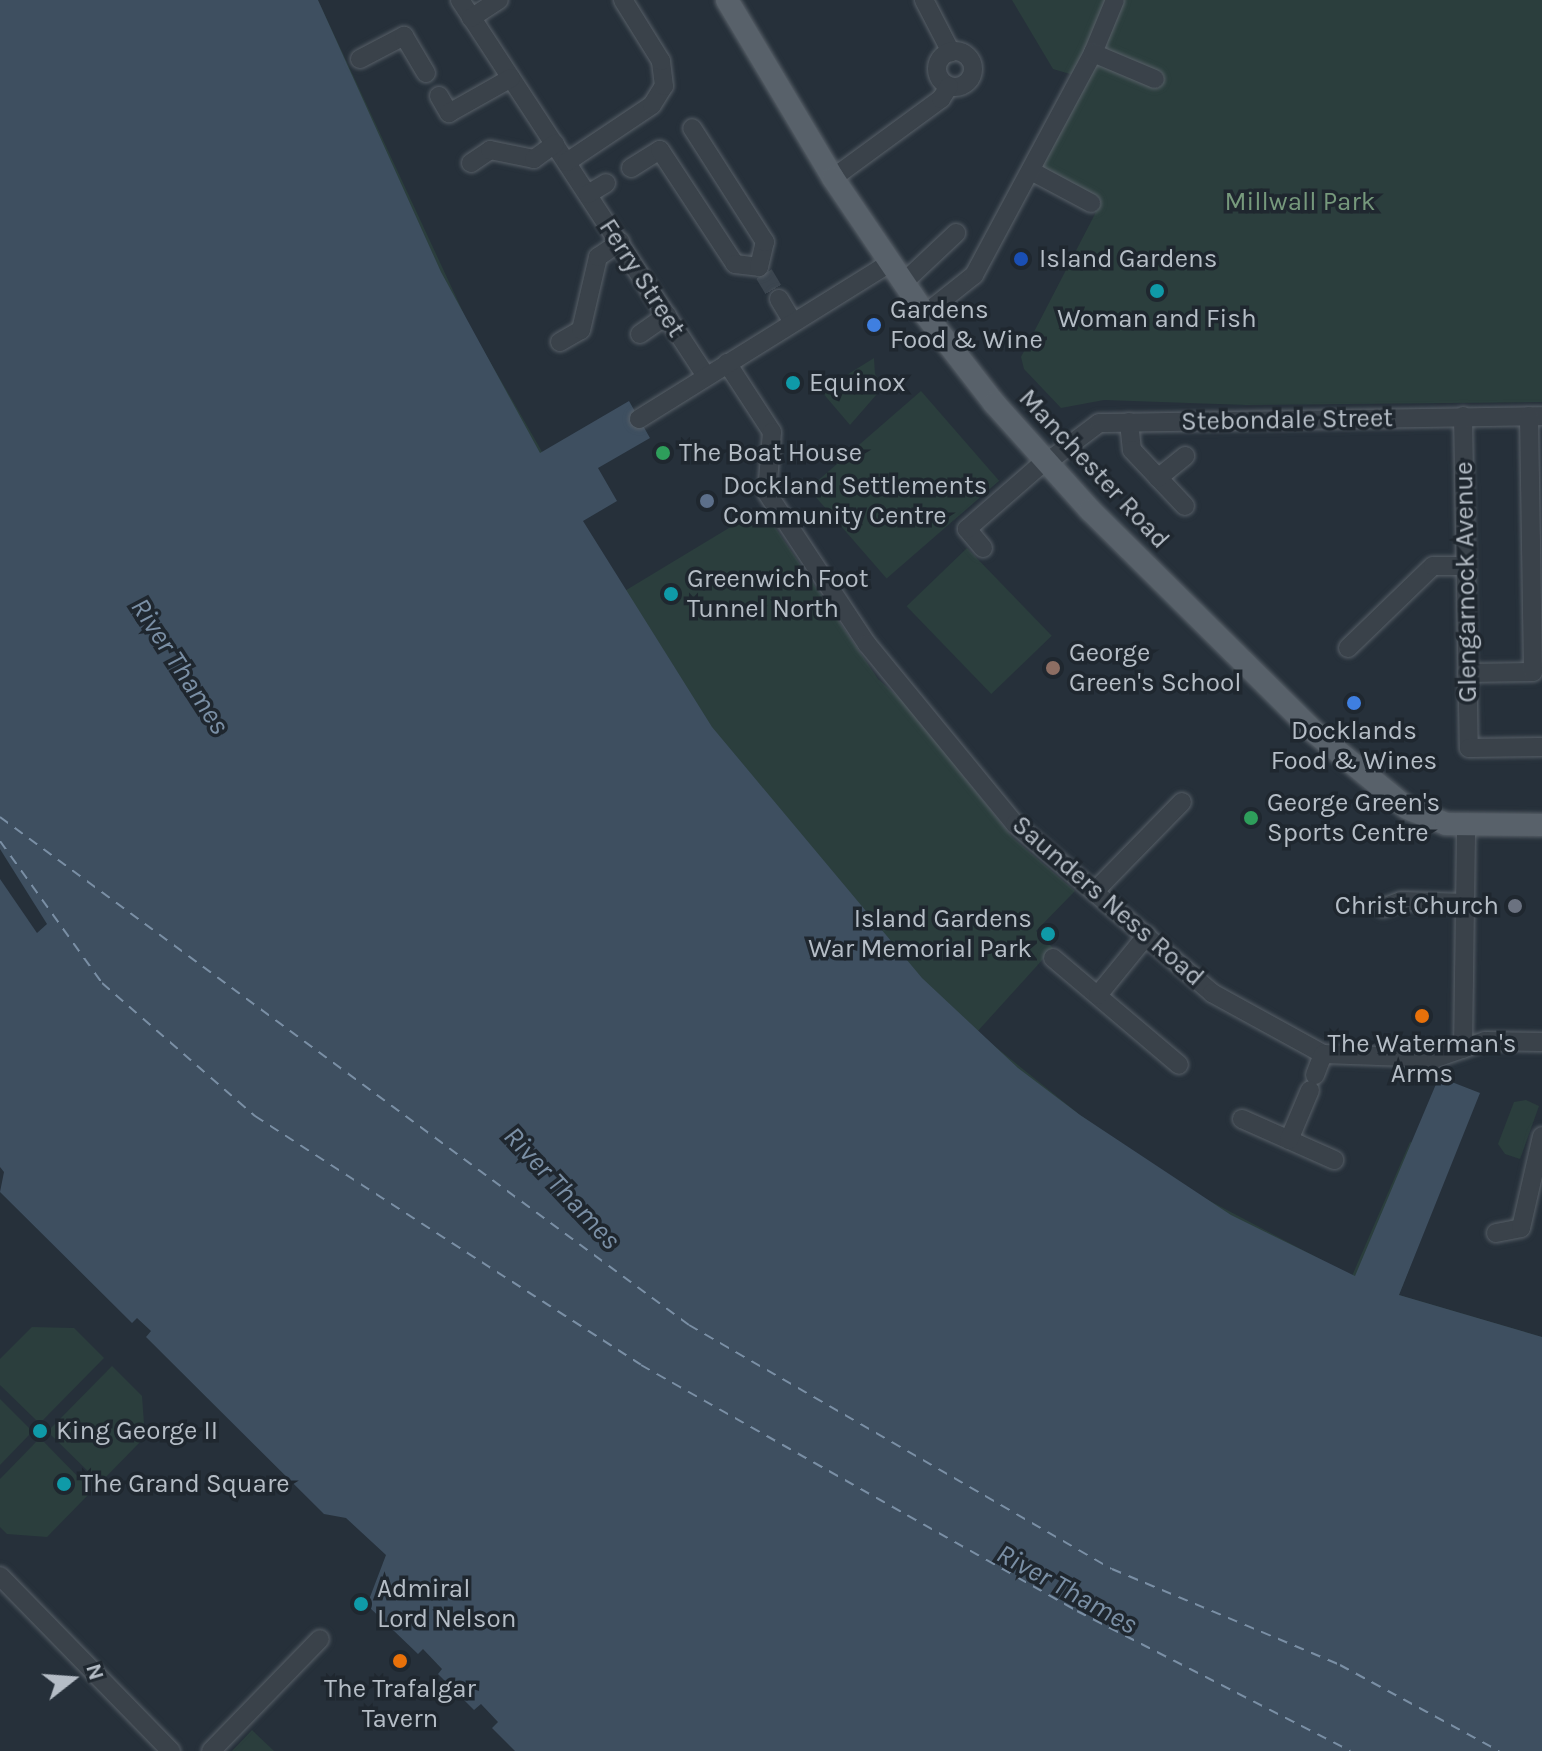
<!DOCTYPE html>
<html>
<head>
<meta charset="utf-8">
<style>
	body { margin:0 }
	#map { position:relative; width:1542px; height:1751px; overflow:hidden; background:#26303a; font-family:Karla,sans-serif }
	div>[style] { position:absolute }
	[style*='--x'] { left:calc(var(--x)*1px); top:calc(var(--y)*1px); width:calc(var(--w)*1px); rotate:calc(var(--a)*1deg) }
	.green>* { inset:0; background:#2b3e3d; transform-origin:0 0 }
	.water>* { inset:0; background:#3e4f60 }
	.pier>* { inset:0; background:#26303a }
	.ferry>* { height:2px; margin-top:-1px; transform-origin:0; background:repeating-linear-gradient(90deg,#7a8fa5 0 10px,transparent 0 18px) }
	.minor-tunnel>* { height:18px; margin-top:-9px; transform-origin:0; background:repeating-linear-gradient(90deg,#3b454f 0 18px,transparent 0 27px) }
	.roads { filter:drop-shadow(0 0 2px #586068) drop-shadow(0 0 2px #586068) }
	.minor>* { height:18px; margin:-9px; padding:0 9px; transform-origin:9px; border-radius:9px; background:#3a424a }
	.minor>.ring { margin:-9px; padding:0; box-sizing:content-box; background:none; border:18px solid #3a424a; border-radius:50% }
	.major>* { height:22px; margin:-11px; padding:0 11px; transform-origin:11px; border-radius:11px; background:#58616a }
	.dots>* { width:22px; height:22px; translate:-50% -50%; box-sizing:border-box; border:4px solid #1f272f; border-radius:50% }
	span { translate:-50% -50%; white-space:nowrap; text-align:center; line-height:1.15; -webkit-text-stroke:7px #1f272f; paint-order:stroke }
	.park-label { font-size:26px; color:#76997c }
	.poi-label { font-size:26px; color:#b5bdc6 }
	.left { translate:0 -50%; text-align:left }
	.right { translate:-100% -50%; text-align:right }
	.street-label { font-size:26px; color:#b5bdc6 }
	.water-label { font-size:28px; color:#7a8fa5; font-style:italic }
	.north { position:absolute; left:32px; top:1639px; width:80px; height:80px; -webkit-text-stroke:6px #1f272f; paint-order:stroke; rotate:73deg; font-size:22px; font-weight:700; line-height:32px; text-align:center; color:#b5bdc6 }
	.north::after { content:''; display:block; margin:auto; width:28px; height:36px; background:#b5bdc6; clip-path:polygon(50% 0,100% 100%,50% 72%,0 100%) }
</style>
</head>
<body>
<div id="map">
	<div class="green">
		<i style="clip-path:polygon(318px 0,470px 327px,623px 592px,762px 508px,878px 679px,908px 706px,1012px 837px,1075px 891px,1036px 931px,1053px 948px,977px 1032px,1080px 1115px,1191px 1191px,1352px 1276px,1410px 1142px,1452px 1158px,1399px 1295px,1542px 1337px,1247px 1318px,560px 640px)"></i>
		<i style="clip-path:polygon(1012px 0,1542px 0,1542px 402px,1246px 405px,1104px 400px,1061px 408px,1024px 369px,1021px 357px,1096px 212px,1025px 169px,1077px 76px,1053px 69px)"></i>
		<i style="clip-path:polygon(874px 358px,875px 374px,884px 386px,850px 425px,821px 391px)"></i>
		<i style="left:921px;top:391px;width:119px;height:149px;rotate:49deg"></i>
		<i style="left:967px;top:548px;width:122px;height:84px;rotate:46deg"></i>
		<i style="clip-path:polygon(1526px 1100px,1539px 1106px,1520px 1159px,1505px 1154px,1498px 1144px,1514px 1102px)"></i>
		<i style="clip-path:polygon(32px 1327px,74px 1328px,104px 1358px,43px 1420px,36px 1420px,0 1385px,0 1359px)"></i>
		<i style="clip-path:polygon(112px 1366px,142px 1396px,145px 1437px,100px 1483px,51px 1435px,51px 1428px)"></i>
		<i style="clip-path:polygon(0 1399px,29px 1428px,29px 1435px,0 1465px)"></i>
		<i style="clip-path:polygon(36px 1442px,44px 1442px,92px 1491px,47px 1537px,7px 1534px,0 1527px,0 1479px)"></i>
		<i style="clip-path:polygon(252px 1730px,274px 1751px,232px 1751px)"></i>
	</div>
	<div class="water">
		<i style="clip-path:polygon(0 0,318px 0,441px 272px,540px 453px,629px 401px,650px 438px,598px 468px,617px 501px,583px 521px,712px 727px,922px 978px,1018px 1068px,1080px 1115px,1231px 1215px,1355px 1276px,1439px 1077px,1480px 1093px,1399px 1295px,1542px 1337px,1542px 1751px,515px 1751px,492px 1728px,498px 1722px,481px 1704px,474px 1710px,438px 1674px,442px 1669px,423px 1649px,418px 1654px,367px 1605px,386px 1555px,346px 1518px,324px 1514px,146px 1337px,151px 1331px,137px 1318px,132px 1323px,0 1192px,4px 1172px,0 1167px)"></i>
	</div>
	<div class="pier">
		<i style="clip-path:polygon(0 849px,47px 924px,37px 933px,0 879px)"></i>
	</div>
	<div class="ferry">
		<i style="--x:0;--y:817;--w:856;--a:36.4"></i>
		<i style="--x:689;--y:1325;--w:488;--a:30"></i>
		<i style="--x:1112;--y:1569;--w:247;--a:22.8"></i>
		<i style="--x:1340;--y:1665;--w:181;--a:28.4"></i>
		<i style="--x:0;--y:841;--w:175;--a:54.3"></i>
		<i style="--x:102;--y:983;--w:203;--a:41"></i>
		<i style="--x:255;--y:1116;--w:459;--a:32.8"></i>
		<i style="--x:641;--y:1365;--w:501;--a:29.43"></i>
		<i style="--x:1077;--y:1611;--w:307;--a:27.1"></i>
	</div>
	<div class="minor-tunnel">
		<i style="--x:764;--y:274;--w:29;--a:59"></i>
	</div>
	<div class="roads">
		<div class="minor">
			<i style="--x:460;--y:0;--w:449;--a:56.8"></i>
			<i style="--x:924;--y:0;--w:59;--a:62.6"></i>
			<i style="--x:471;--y:18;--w:33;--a:-33"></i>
			<i class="ring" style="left:937px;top:51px;width:18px;height:18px"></i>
			<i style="--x:1093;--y:53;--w:57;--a:-67.5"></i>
			<i style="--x:360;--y:59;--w:50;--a:-27.6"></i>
			<i style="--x:404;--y:36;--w:43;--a:59.3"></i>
			<i style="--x:439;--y:96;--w:20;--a:60"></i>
			<i style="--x:449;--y:113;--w:71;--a:-29.4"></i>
			<i style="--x:567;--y:162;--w:102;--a:-33.8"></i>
			<i style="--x:652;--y:105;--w:22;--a:-58"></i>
			<i style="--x:664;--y:86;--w:25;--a:-97"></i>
			<i style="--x:661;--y:61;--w:72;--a:-121.9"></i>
			<i style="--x:471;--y:163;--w:23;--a:-34"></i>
			<i style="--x:490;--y:150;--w:45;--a:11.6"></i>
			<i style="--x:534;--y:159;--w:26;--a:-36"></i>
			<i style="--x:631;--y:168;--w:34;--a:-32"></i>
			<i style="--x:660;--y:150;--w:136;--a:56.7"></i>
			<i style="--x:735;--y:264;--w:24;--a:7"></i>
			<i style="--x:759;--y:267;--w:26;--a:-77"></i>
			<i style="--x:765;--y:242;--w:135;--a:-122.6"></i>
			<i style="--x:1033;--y:172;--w:66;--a:28.1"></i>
			<i style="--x:833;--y:178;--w:134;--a:-36.2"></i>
			<i style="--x:941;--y:99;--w:15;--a:-58"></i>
			<i style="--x:588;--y:194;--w:21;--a:-31"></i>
			<i style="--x:903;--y:283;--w:73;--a:-43.3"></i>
			<i style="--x:779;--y:299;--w:27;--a:59"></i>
			<i style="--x:925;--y:314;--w:63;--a:-38.5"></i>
			<i style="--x:974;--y:275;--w:252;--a:-61.8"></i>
			<i style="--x:1093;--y:53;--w:67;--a:22.8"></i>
			<i style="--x:640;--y:334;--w:33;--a:-35"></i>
			<i style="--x:560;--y:342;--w:24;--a:-30"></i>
			<i style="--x:581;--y:330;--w:75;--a:-76.9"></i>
			<i style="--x:598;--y:257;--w:27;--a:-34"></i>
			<i style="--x:727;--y:363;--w:82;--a:56.9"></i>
			<i style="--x:772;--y:432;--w:61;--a:94.7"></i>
			<i style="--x:767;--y:493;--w:181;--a:56.5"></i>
			<i style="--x:867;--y:644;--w:233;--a:50.6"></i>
			<i style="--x:1015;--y:824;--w:260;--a:40.6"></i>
			<i style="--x:1212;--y:993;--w:127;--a:28.8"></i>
			<i style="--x:1323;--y:1054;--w:113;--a:2"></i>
			<i style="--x:1436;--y:1058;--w:52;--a:-19.1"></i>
			<i style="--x:1485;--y:1041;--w:57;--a:1"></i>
			<i style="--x:1463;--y:416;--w:332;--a:89"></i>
			<i style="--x:1469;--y:748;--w:73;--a:-0.8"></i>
			<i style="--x:639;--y:419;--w:296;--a:-31.9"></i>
			<i style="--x:1129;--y:422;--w:28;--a:84"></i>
			<i style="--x:1132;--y:450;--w:77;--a:46.6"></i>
			<i style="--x:1046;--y:463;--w:66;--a:-37"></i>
			<i style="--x:1099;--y:423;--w:443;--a:-0.9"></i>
			<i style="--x:1158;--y:478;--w:35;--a:-39"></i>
			<i style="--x:983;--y:548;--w:25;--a:-130"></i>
			<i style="--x:967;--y:529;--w:103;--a:-41.1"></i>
			<i style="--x:1348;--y:648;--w:118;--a:-44"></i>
			<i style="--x:1433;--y:566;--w:32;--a:0"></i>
			<i style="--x:1467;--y:673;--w:66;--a:-0.9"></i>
			<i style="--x:1533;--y:672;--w:256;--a:-90.9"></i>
			<i style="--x:1096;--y:890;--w:123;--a:-45.7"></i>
			<i style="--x:1383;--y:908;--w:19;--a:-21"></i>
			<i style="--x:1401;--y:901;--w:65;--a:1.8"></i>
			<i style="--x:1053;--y:958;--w:165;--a:40.3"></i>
			<i style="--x:1098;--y:995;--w:77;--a:-50.8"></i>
			<i style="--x:1463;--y:1049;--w:223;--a:-89.2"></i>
			<i style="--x:1315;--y:1075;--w:22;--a:-69"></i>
			<i style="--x:1242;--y:1119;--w:101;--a:24"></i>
			<i style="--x:1289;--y:1140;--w:54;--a:-67.2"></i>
			<i style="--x:1496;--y:1233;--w:25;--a:-11"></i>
			<i style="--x:1521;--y:1228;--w:94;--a:-77.1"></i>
			<i style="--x:0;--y:1576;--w:245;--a:45.7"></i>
			<i style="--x:211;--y:1751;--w:156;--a:-45.8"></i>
		</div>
		<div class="major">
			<i style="--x:727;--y:0;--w:207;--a:59.2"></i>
			<i style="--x:833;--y:178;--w:164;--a:55.9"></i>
			<i style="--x:925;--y:314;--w:113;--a:52.2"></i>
			<i style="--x:994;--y:403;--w:144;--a:48.1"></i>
			<i style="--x:1090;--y:510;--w:315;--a:44.7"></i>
			<i style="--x:1314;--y:732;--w:120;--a:39.3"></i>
			<i style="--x:1407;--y:808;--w:42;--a:22.3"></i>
			<i style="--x:1446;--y:824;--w:96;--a:0.6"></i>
		</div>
	</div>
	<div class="dots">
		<i style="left:1021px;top:259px;background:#1a4fb4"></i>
		<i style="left:1157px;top:291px;background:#0f9aa8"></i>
		<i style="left:874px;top:325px;background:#3f7fe0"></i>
		<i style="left:793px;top:383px;background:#0f9aa8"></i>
		<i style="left:663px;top:453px;background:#2e9e5b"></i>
		<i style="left:707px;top:501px;background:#5c6f8a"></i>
		<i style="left:671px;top:594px;background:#0f9aa8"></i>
		<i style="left:1053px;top:668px;background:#8d6e63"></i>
		<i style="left:1354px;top:703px;background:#3f7fe0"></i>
		<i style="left:1251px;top:818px;background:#2e9e5b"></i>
		<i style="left:1515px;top:906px;background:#6b7280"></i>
		<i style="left:1048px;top:934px;background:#0f9aa8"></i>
		<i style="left:1422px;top:1016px;background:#e8710a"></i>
		<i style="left:40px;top:1431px;background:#0f9aa8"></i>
		<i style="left:64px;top:1484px;background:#0f9aa8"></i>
		<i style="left:361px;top:1604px;background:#0f9aa8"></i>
		<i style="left:400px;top:1661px;background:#e8710a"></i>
	</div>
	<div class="park-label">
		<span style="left:1300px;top:202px">Millwall Park</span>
	</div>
	<div class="poi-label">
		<span class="left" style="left:1039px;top:259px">Island Gardens</span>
		<span class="left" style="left:890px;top:325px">Gardens<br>Food &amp; Wine</span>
		<span style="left:1157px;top:319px">Woman and Fish</span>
		<span class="left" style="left:809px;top:383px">Equinox</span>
		<span class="left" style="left:679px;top:453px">The Boat House</span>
		<span class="left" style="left:723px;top:501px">Dockland Settlements<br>Community Centre</span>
		<span class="left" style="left:687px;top:594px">Greenwich Foot<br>Tunnel North</span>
		<span class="left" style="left:1069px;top:668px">George<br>Green's School</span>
		<span style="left:1354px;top:746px">Docklands<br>Food &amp; Wines</span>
		<span class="left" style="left:1267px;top:818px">George Green's<br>Sports Centre</span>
		<span class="right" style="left:1499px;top:906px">Christ Church</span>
		<span class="right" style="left:1032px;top:934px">Island Gardens<br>War Memorial Park</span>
		<span style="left:1422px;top:1059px">The Waterman's<br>Arms</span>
		<span class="left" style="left:56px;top:1431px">King George II</span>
		<span class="left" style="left:80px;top:1484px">The Grand Square</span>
		<span class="left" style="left:377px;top:1604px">Admiral<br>Lord Nelson</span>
		<span style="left:400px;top:1704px">The Trafalgar<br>Tavern</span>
	</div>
	<div class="street-label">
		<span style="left:642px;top:278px;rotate:57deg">Ferry Street</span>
		<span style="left:1287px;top:420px;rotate:-1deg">Stebondale Street</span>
		<span style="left:1094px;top:469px;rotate:47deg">Manchester Road</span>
		<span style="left:1466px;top:582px;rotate:-91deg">Glengarnock Avenue</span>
		<span style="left:1108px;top:901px;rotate:41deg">Saunders Ness Road</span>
	</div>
	<div class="water-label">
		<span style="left:180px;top:666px;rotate:57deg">River Thames</span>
		<span style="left:562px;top:1188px;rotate:47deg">River Thames</span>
		<span style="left:1067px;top:1589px;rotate:29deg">River Thames</span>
	</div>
	<div class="north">N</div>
</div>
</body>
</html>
